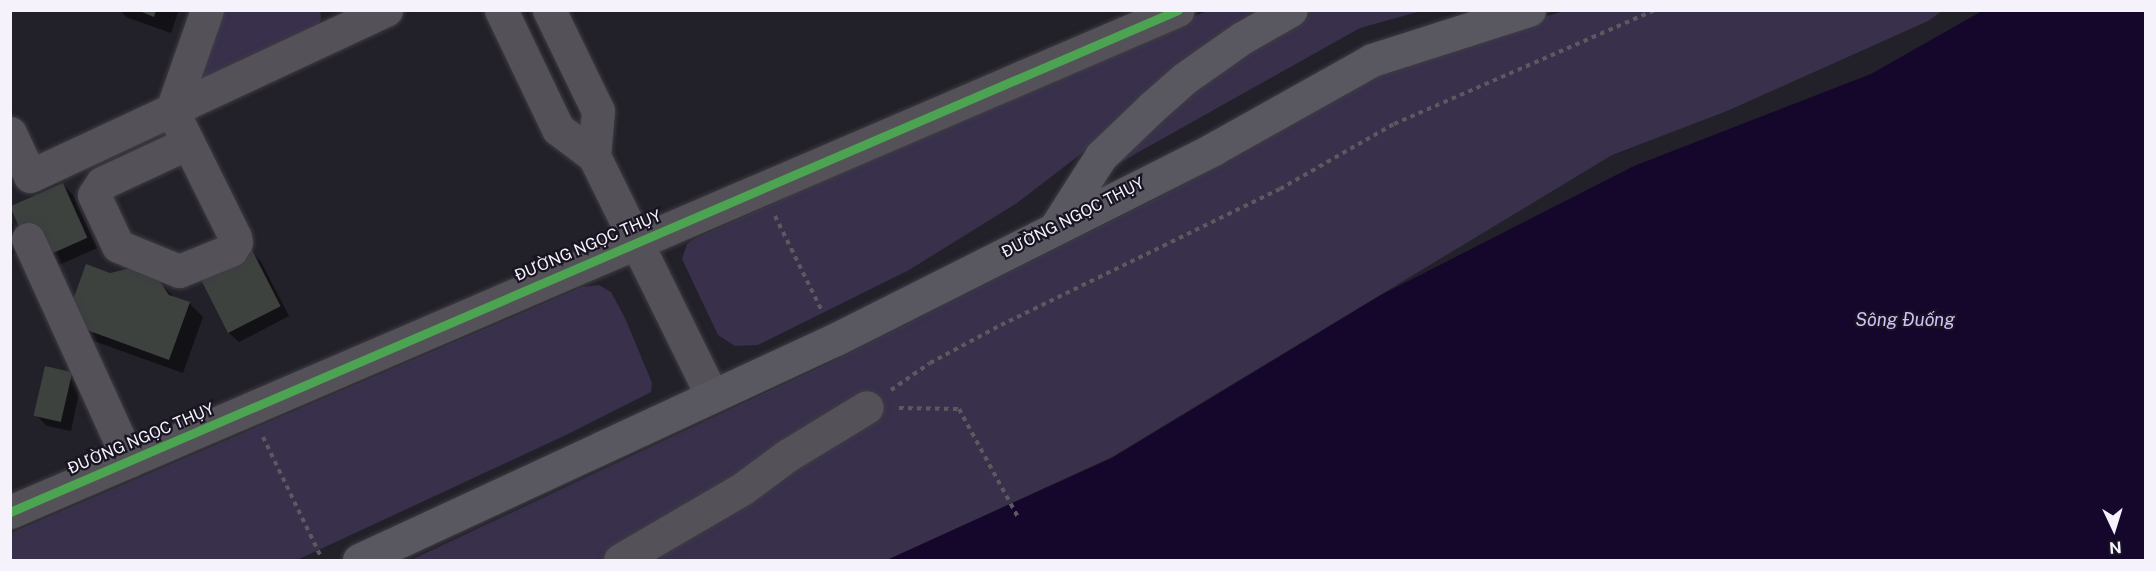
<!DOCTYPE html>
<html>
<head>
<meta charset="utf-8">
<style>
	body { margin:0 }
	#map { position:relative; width:2156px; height:571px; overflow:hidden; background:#222028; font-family:"Public Sans",sans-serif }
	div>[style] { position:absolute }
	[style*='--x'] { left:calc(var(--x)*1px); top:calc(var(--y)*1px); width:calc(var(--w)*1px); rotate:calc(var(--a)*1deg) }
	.green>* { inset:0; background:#39304c }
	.water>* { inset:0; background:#15072b }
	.shadow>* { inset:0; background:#0007 }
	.building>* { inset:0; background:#3d423f; transform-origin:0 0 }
	.path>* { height:4px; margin-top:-2px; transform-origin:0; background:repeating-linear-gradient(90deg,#5b5a5e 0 4.5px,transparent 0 9px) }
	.roads { filter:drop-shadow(0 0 2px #3e3c43) drop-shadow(0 0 2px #3e3c43) }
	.minor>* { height:33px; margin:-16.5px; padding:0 16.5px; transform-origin:16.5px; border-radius:16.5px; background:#545158 }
	.major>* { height:33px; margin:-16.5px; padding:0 16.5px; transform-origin:16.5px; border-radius:16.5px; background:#595760 }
	.cycleway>* { height:9px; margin:-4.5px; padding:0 4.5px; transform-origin:4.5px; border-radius:4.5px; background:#4ca352 }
	span { translate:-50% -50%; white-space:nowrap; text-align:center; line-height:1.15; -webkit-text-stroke:4.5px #181421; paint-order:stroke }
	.street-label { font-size:16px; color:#f5f2fc }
	.water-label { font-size:18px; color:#d1c0fc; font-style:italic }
	.frame { position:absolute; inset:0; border:12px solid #f5f2fc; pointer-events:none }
	.north { position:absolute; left:2084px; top:499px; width:60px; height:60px; -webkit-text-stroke:4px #181421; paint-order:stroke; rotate:176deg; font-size:16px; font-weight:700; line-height:24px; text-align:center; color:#f5f2fc }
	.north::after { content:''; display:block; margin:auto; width:21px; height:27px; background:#f5f2fc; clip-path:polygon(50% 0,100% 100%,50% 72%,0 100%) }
</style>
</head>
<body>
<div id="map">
	<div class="green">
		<i style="clip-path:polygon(220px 11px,320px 11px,321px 18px,319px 24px,203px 83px,195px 77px)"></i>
		<i style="clip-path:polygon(1207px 11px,1267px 11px,1017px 203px,909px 270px,758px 345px,735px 346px,718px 335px,682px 259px,687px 244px,694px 239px,1115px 48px)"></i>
		<i style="clip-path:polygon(1309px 11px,1421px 11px,1360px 28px,1112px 167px,1129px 141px,1249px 45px)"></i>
		<i style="clip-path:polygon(1564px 11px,1942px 11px,1928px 21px,1727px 111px,1612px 155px,1112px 457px,887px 560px,411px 560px,831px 362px,1210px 171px,1337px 91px,1399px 61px)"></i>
		<i style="clip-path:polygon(599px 285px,611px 292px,625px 318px,652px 383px,651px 392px,568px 434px,297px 560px,11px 560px,11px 533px,582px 287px)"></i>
	</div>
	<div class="water">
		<i style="clip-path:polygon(1982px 11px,2145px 11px,2145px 560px,887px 560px,1112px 458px,1381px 295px,1634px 166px,1871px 74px)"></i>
	</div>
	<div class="shadow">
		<i style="clip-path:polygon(120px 10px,179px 10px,171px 33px,126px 17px)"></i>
		<i style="clip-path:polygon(63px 185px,73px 195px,97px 248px,45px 271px)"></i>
		<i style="clip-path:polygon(10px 219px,24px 249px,10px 256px)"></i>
		<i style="clip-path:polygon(251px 252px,261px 262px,289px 316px,239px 342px,229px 333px,201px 278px)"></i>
		<i style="clip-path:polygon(110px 274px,156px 278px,174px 298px,189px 303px,203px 317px,183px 373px,80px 336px)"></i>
		<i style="clip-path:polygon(71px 373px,81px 383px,71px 431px,47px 426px,37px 416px)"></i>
	</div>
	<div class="building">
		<i style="clip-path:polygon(137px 10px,156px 10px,154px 17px)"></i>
		<i style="left:63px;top:183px;width:60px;height:58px;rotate:66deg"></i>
		<i style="left:252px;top:250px;width:63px;height:59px;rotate:63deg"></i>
		<i style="clip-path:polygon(86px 264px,110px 273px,131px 268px,157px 277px,169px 295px,190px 302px,169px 360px,65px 322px)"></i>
		<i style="left:45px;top:366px;width:28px;height:51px;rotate:13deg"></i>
	</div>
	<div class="path">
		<i style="--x:775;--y:216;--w:106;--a:63.7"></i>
		<i style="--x:891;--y:390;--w:47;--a:-34.7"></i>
		<i style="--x:930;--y:363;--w:81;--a:-28.2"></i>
		<i style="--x:1001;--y:325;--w:310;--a:-26"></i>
		<i style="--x:1280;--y:189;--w:131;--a:-29.7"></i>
		<i style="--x:1394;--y:124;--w:285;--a:-23.6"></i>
		<i style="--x:899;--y:408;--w:60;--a:1"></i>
		<i style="--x:959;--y:409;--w:125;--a:61.4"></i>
		<i style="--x:263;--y:437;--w:131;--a:64.2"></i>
	</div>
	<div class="roads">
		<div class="minor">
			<i style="--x:501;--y:10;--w:132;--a:64.4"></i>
			<i style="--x:558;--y:129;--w:45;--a:36.9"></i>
			<i style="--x:594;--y:156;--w:267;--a:63.8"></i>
			<i style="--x:549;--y:10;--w:112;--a:64.1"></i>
			<i style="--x:598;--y:111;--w:45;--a:95.1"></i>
			<i style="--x:10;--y:133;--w:47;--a:65.1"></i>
			<i style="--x:30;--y:176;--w:393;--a:-25"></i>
			<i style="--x:188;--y:143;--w:95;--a:155.1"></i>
			<i style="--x:102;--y:183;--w:14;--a:124"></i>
			<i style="--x:94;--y:195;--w:56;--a:64.8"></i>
			<i style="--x:118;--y:246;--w:66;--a:22.3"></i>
			<i style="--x:179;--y:271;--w:56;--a:-22"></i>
			<i style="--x:231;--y:250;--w:9;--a:-58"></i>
			<i style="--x:236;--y:242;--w:5;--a:-101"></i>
			<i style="--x:235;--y:237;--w:142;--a:-116.4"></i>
			<i style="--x:172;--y:110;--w:106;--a:-70.7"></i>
			<i style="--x:28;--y:239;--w:244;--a:65.5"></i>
			<i style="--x:10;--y:512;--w:1271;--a:-23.26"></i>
			<i style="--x:620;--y:560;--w:141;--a:-30.2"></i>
			<i style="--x:742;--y:489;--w:57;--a:-36.5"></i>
			<i style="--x:788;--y:455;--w:92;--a:-31.3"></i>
		</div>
		<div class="major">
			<i style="--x:1057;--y:225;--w:82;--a:-57.5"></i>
			<i style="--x:1101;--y:156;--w:69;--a:-43.8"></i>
			<i style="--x:1151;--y:108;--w:45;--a:-41.4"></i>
			<i style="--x:1185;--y:78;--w:70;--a:-35.1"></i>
			<i style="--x:1242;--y:38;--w:56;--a:-29.7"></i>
			<i style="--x:359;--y:560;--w:526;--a:-24.86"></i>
			<i style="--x:836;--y:339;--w:422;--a:-26.7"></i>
			<i style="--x:1213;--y:149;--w:182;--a:-29.2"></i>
			<i style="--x:1372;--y:60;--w:165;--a:-17.7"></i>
		</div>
	</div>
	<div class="cycleway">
		<i style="--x:10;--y:512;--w:1271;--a:-23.26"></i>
	</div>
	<div class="street-label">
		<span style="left:1073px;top:218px;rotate:-27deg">ĐƯỜNG NGỌC THỤY</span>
		<span style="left:588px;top:246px;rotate:-23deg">ĐƯỜNG NGỌC THỤY</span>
		<span style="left:141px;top:439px;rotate:-23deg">ĐƯỜNG NGỌC THỤY</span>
	</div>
	<div class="water-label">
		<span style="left:1905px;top:320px">Sông Đuống</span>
	</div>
	<div class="frame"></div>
	<div class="north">N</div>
</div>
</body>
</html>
